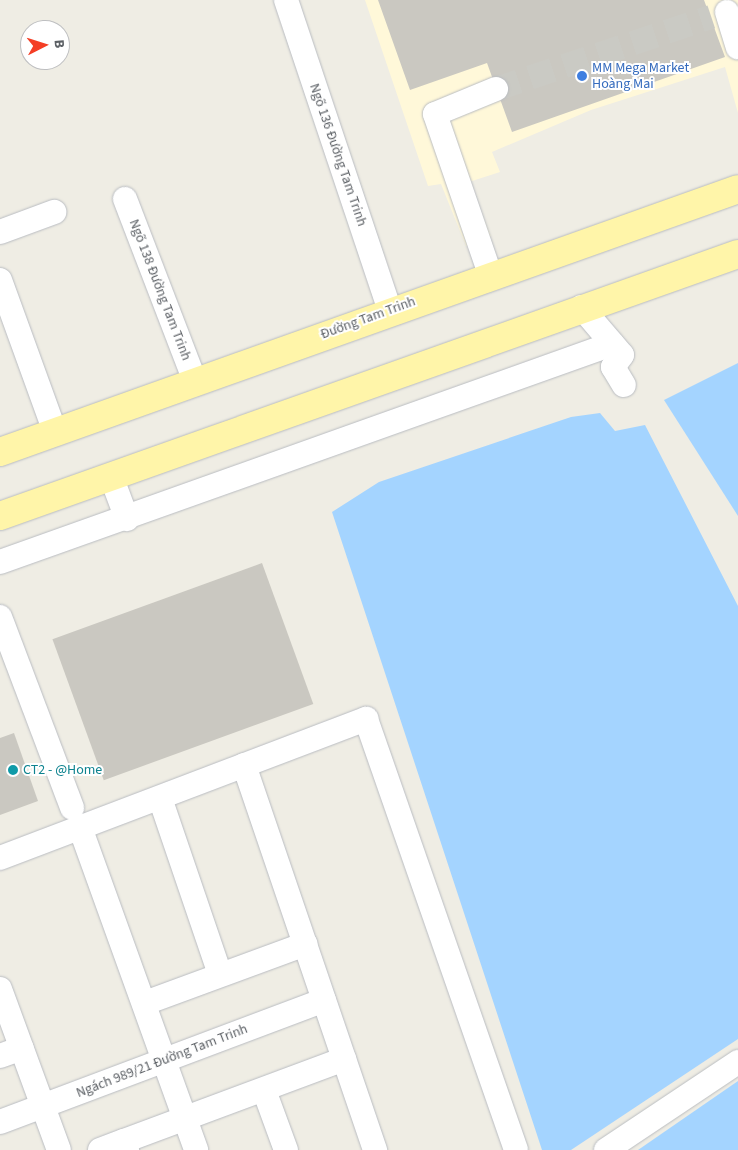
<!DOCTYPE html>
<html>
<head>
<meta charset="utf-8">
<style>
	body { margin:0 }
	#map { position:relative; width:738px; height:1150px; overflow:hidden; background:#efede4; font-family:"Source Sans 3",sans-serif }
	div>[style] { position:absolute }
	[style*='--x'] { left:calc(var(--x)*1px); top:calc(var(--y)*1px); width:calc(var(--w)*1px); rotate:calc(var(--a)*1deg) }
	.commercial>* { inset:0; background:#fff8d9 }
	.water>* { inset:0; background:#a4d4ff }
	.building>* { inset:0; background:#cac8c1; transform-origin:0 0 }
	.minor-tunnel>* { height:24px; margin-top:-12px; transform-origin:0; background:repeating-linear-gradient(90deg,#cacac4 0 24px,transparent 0 36px) }
	.roads { filter:drop-shadow(0 0 1px #b9bcc1) drop-shadow(0 0 1px #b9bcc1) }
	.minor>* { height:24px; margin:-12px; padding:0 12px; transform-origin:12px; border-radius:12px; background:#fff }
	.major>* { height:28px; margin:-14px; padding:0 14px; transform-origin:14px; border-radius:14px; background:#fff5a9 }
	.dots>* { width:14px; height:14px; translate:-50% -50%; box-sizing:border-box; border:2px solid #fff; border-radius:50% }
	span { translate:-50% -50%; white-space:nowrap; text-align:center; line-height:1.15; -webkit-text-stroke:4px #fff; paint-order:stroke }
	.shop-label { font-size:14px; color:#366cbe }
	.left { translate:0 -50%; text-align:left }
	.street-label { font-size:14px; color:#5c6065 }
	.culture-label { font-size:14px; color:#0d838f }
	.north { position:absolute; left:20px; top:20px; width:50px; height:50px; box-sizing:border-box; background:#fff; border:1px solid #bebfc1; border-radius:50%; rotate:85deg; font-size:14px; font-weight:700; line-height:20px; text-align:center; color:#5c6065 }
	.north::after { content:''; display:block; margin:auto; width:18px; height:22px; background:#f43e25; clip-path:polygon(50% 0,100% 100%,50% 72%,0 100%) }
</style>
</head>
<body>
<div id="map">
	<div class="commercial">
		<i style="clip-path:polygon(365px 0,738px 0,738px 113px,725px 67px,591px 110px,492px 152px,500px 172px,469px 182px,491px 236px,466px 246px,441px 184px,428px 186px)"></i>
	</div>
	<div class="water">
		<i style="clip-path:polygon(738px 363px,738px 516px,664px 400px)"></i>
		<i style="clip-path:polygon(600px 413px,615px 431px,645px 425px,738px 606px,738px 1039px,571px 1150px,542px 1150px,332px 512px,379px 482px,571px 417px)"></i>
		<i style="clip-path:polygon(738px 1081px,738px 1150px,638px 1150px)"></i>
	</div>
	<div class="building">
		<i style="clip-path:polygon(378px 0,704px 0,725px 57px,512px 132px,487px 63px,410px 90px)"></i>
		<i style="left:262px;top:563px;width:150px;height:223px;rotate:70deg"></i>
		<i style="clip-path:polygon(14px 733px,38px 801px,0 815px,0 738px)"></i>
	</div>
	<div class="minor-tunnel">
		<i style="--x:496;--y:89;--w:227;--a:-18.5"></i>
	</div>
	<div class="roads">
		<div class="minor">
			<i style="--x:286;--y:0;--w:327;--a:71.5"></i>
			<i style="--x:727;--y:12;--w:37;--a:73"></i>
			<i style="--x:125;--y:199;--w:195;--a:69"></i>
			<i style="--x:0;--y:232;--w:58;--a:-20.3"></i>
			<i style="--x:490;--y:274;--w:169;--a:-109"></i>
			<i style="--x:435;--y:114;--w:66;--a:-22.3"></i>
			<i style="--x:0;--y:280;--w:162;--a:70.1"></i>
			<i style="--x:581;--y:307;--w:63;--a:49.5"></i>
			<i style="--x:622;--y:355;--w:15;--a:127"></i>
			<i style="--x:613;--y:367;--w:21;--a:59"></i>
			<i style="--x:111;--y:476;--w:46;--a:69.6"></i>
			<i style="--x:0;--y:562;--w:650;--a:-19.61"></i>
			<i style="--x:0;--y:617;--w:204;--a:69.3"></i>
			<i style="--x:244;--y:765;--w:407;--a:71.2"></i>
			<i style="--x:160;--y:798;--w:186;--a:71.2"></i>
			<i style="--x:81;--y:830;--w:340;--a:70.2"></i>
			<i style="--x:0;--y:858;--w:392;--a:-20.8"></i>
			<i style="--x:366;--y:719;--w:456;--a:70.8"></i>
			<i style="--x:0;--y:989;--w:171;--a:69.9"></i>
			<i style="--x:145;--y:1003;--w:171;--a:-20.2"></i>
			<i style="--x:0;--y:1056;--w:23;--a:-20"></i>
			<i style="--x:264;--y:1090;--w:64;--a:69.9"></i>
			<i style="--x:0;--y:1122;--w:346;--a:-20.6"></i>
			<i style="--x:100;--y:1150;--w:26;--a:-21"></i>
			<i style="--x:127;--y:1150;--w:9;--a:-108"></i>
			<i style="--x:124;--y:1141;--w:235;--a:-20.4"></i>
			<i style="--x:606;--y:1150;--w:159;--a:-33.7"></i>
		</div>
		<div class="major">
			<i style="--x:0;--y:452;--w:783;--a:-19.61"></i>
			<i style="--x:0;--y:516;--w:783;--a:-19.55"></i>
		</div>
	</div>
	<div class="dots">
		<i style="left:582px;top:76px;background:#3f7fe0"></i>
		<i style="left:13px;top:770px;background:#0f9aa8"></i>
	</div>
	<div class="shop-label">
		<span class="left" style="left:592px;top:76px">MM Mega Market<br>Hoàng Mai</span>
	</div>
	<div class="street-label">
		<span style="left:338px;top:155px;rotate:71deg">Ngõ 136 Đường Tam Trinh</span>
		<span style="left:160px;top:290px;rotate:69deg">Ngõ 138 Đường Tam Trinh</span>
		<span style="left:368px;top:318px;rotate:-20deg">Đường Tam Trinh</span>
		<span style="left:162px;top:1061px;rotate:-21deg">Ngách 989/21 Đường Tam Trinh</span>
	</div>
	<div class="culture-label">
		<span class="left" style="left:23px;top:770px">CT2 - @Home</span>
	</div>
	<div class="north">B</div>
</div>
</body>
</html>
